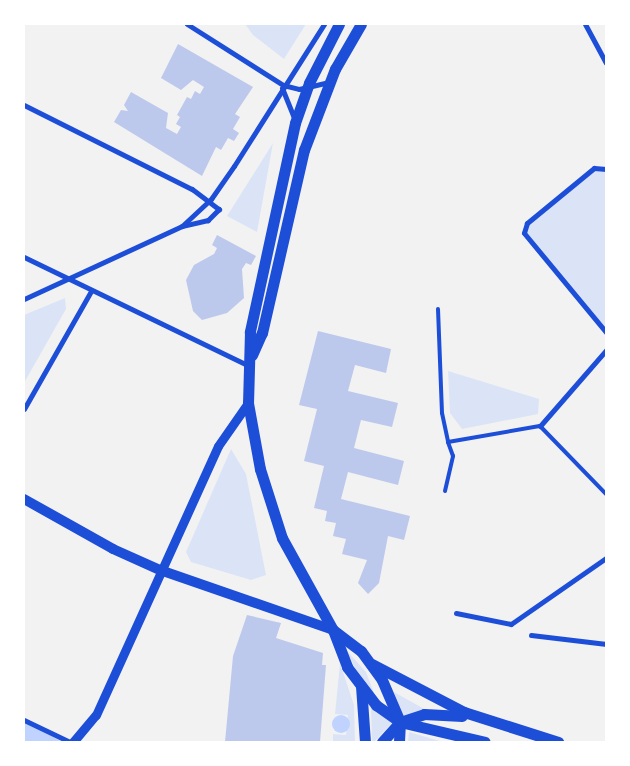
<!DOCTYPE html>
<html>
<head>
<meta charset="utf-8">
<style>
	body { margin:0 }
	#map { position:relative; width:630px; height:766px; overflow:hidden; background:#f2f2f2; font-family:"Source Sans 3",sans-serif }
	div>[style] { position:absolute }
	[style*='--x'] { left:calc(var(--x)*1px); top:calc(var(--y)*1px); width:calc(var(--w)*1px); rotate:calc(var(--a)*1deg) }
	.green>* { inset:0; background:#dbe4f7 }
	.water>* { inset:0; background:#bfd3fe }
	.round { border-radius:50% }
	.building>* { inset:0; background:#bdc9ec }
	.service>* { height:4px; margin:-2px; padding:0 2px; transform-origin:2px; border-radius:2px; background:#1d4ed8 }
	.minor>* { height:5px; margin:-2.5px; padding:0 2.5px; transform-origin:2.5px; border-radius:2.5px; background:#1d4ed8 }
	.tertiary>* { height:9px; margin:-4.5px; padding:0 4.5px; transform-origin:4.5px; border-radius:4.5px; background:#1d4ed8 }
	.secondary>* { height:10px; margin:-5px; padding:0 5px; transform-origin:5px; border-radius:5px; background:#1d4ed8 }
	.primary>* { height:11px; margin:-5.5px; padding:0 5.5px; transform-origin:5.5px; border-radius:5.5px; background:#1d4ed8 }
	span { translate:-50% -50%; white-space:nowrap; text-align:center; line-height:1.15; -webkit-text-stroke:4.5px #fff; paint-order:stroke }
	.frame { position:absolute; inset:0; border:25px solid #fff; pointer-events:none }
</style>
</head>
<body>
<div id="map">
	<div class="green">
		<i style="clip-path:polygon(245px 24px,306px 24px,284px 59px,253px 35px)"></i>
		<i style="clip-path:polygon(273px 143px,257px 232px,227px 216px)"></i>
		<i style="clip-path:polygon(594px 168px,606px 169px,606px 332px,524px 230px)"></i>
		<i style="clip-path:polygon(65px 298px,66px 309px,24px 383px,24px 315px)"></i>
		<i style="clip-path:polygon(448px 371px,539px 399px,538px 414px,462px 429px,450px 413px)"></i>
		<i style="clip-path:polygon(231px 449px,246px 474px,266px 575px,251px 580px,191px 562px,186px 552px)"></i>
		<i style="clip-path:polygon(347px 651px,366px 672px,376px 698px,359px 677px)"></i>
		<i style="clip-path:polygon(340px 663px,354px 705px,355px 742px,333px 742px,333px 734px,346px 735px,348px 715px,335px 714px)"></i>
		<i style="clip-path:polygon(394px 692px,428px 711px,400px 716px)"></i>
		<i style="clip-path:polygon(371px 706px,392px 723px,374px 742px,372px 742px)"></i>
		<i style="clip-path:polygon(409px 732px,443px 742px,408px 742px)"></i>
	</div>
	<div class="water">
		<i class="round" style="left:332px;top:715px;width:18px;height:18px"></i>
		<i style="clip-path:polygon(24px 723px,53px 737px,62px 742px,24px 742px)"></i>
	</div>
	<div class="building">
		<i style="clip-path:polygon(178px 44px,253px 87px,235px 114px,240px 117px,233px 129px,239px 133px,234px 141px,228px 138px,221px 150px,216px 147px,202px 176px,114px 122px,121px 110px,128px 111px,124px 105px,131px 92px,168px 113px,166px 128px,177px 134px,181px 127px,176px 124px,180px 117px,177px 115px,187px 97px,191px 99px,195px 91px,200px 94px,204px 87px,193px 80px,181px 90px,161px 78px)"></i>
		<i style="clip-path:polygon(217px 235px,256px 256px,251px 265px,246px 263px,242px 269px,244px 298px,227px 313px,202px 320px,193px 311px,186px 280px,194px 265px,214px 254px,217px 248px,212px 245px)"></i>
		<i style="clip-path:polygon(318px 331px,391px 349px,386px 373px,355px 365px,348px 391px,398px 403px,392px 427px,361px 420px,354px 448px,404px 461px,398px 485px,348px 472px,341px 499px,410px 516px,404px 540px,388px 536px,379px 583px,368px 594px,358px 583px,367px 560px,342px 554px,346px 539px,333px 536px,336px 523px,325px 521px,327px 511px,314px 508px,324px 466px,304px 461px,317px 409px,299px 405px)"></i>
		<i style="clip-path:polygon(247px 615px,281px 623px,276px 638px,323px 653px,322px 665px,326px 665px,320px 742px,225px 742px,233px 656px)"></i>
	</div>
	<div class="service">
		<i style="--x:438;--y:309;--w:104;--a:87.8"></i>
		<i style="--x:442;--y:413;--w:30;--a:78"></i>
		<i style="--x:448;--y:442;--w:93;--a:-9.9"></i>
		<i style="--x:540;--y:426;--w:95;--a:45.9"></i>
		<i style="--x:445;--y:491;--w:36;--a:-77"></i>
		<i style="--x:453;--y:456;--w:15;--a:-110"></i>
	</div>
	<div class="minor">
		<i style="--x:187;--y:24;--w:114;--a:32.4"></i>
		<i style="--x:283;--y:85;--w:16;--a:14"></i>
		<i style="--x:299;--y:89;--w:31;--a:-13"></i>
		<i style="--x:585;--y:24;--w:44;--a:61.7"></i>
		<i style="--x:282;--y:88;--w:35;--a:68"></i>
		<i style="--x:24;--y:105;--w:188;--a:26.6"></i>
		<i style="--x:192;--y:189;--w:34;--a:37"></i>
		<i style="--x:219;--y:209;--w:16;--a:135"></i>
		<i style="--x:208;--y:220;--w:27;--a:167"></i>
		<i style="--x:182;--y:226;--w:174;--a:155.2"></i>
		<i style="--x:606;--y:169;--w:12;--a:-175"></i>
		<i style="--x:594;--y:168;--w:87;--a:140.6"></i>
		<i style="--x:527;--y:223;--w:10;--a:107"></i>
		<i style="--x:524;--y:233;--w:129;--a:50.4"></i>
		<i style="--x:182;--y:226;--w:40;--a:-43"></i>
		<i style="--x:211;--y:199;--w:40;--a:-55.1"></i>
		<i style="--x:234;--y:166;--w:168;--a:-57.6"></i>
		<i style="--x:24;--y:257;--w:248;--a:25.8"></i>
		<i style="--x:24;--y:409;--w:136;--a:-60.4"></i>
		<i style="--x:540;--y:426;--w:101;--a:-49"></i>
		<i style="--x:456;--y:613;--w:56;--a:11.3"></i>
		<i style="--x:511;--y:624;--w:116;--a:-34.8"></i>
		<i style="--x:531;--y:635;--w:76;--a:6.8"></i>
		<i style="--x:24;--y:720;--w:51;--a:25.6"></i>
	</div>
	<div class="tertiary">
		<i style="--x:73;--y:742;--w:35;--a:-50"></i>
		<i style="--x:96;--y:715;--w:295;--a:-65.6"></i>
		<i style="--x:218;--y:446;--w:52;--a:-55.1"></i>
	</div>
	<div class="secondary">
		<i style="--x:24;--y:499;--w:102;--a:29.3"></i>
		<i style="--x:113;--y:549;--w:51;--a:24.1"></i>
		<i style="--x:160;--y:570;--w:183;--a:19.1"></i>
	</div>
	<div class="primary">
		<i style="--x:339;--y:24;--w:66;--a:117"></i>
		<i style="--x:309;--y:83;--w:42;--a:109.3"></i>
		<i style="--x:295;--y:123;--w:214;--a:102.2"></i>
		<i style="--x:250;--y:332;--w:71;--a:91.6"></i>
		<i style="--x:248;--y:403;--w:67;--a:79.7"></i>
		<i style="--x:260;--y:469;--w:72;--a:72.3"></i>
		<i style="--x:282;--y:538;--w:105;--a:61"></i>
		<i style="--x:333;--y:630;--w:40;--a:69"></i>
		<i style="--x:347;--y:667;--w:48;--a:52.7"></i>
		<i style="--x:376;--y:705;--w:29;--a:35"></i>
		<i style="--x:400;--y:722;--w:87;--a:13.2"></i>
		<i style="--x:252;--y:355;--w:24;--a:-66"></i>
		<i style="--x:262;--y:333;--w:188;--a:-77.1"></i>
		<i style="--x:304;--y:150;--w:87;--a:-69.1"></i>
		<i style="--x:335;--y:69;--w:52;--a:-60"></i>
		<i style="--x:333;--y:630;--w:35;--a:37"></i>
		<i style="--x:361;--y:651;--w:36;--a:54"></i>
		<i style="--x:382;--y:680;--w:46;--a:66.8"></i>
		<i style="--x:400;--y:722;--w:20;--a:93"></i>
		<i style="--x:372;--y:664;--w:104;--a:27.6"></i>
		<i style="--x:464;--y:712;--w:99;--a:17.7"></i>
		<i style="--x:361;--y:686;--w:56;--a:85.9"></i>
		<i style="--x:382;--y:742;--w:27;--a:-48"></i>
		<i style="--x:400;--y:722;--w:25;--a:-18"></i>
		<i style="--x:424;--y:714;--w:38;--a:3"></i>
	</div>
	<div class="frame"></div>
</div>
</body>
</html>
